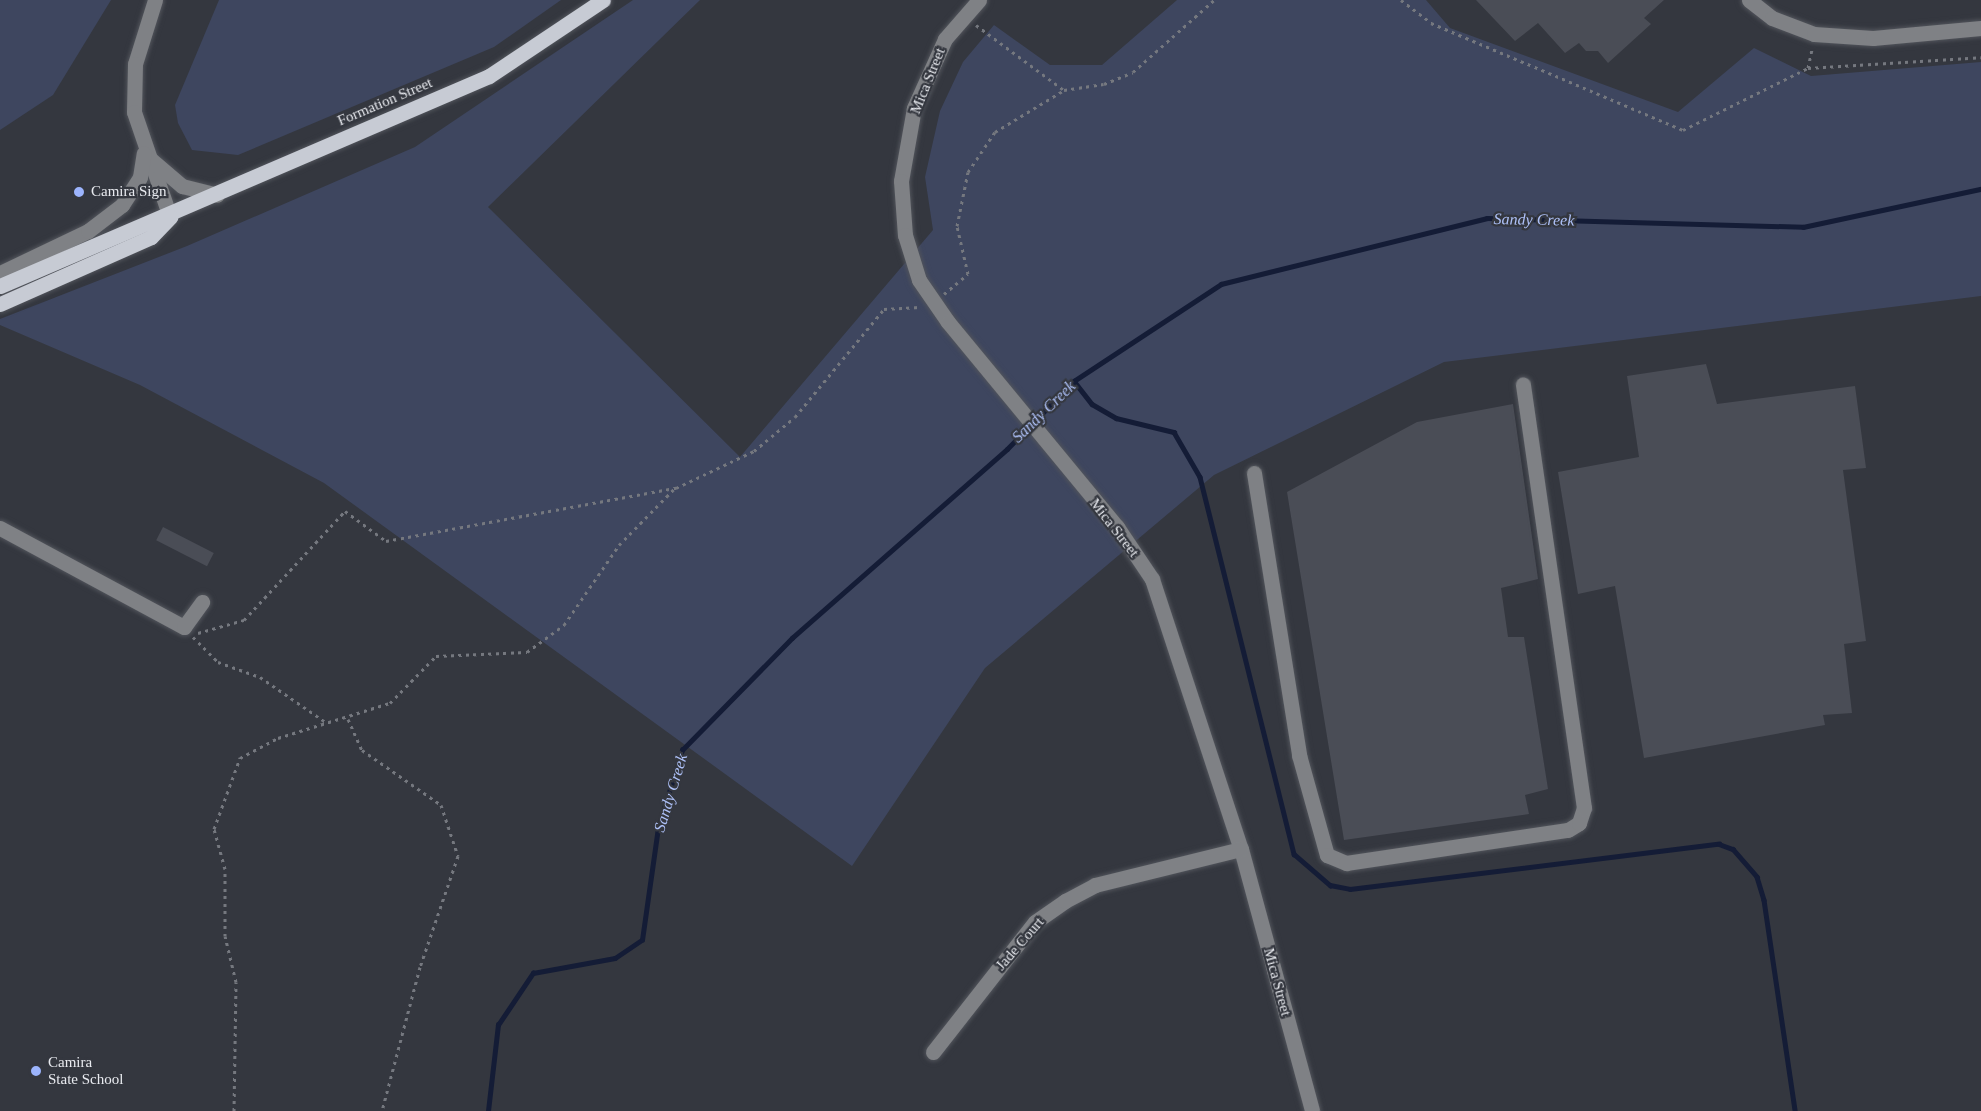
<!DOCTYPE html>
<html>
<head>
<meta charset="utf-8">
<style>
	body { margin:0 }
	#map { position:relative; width:1981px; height:1111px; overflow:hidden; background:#34373f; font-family:Georgia,serif }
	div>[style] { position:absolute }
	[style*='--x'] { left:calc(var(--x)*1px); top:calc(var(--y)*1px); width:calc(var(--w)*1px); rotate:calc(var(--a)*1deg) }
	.green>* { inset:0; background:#3e465f }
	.stream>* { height:4.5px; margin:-2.25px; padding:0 2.25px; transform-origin:2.25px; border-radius:2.25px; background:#141c36 }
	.building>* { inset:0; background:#4a4d56; transform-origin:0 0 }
	.path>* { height:3px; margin-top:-1.5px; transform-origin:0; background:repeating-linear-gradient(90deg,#75787f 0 3px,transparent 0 7.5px) }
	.roads { filter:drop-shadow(0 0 2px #51545b) drop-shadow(0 0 2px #51545b) }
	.minor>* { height:15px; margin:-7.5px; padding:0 7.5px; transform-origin:7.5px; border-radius:7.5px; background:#7f8185 }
	.major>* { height:15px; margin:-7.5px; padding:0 7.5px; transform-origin:7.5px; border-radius:7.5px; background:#c7cbd4 }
	.dots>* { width:16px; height:16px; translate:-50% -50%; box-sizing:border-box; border:3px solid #34373f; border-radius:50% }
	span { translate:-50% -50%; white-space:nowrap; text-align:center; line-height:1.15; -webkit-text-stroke:4.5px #34373f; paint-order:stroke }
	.street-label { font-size:15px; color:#e8eaef }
	.poi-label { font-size:15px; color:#e8eaef }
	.left { translate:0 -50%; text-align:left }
	.water-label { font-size:16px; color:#aec1f8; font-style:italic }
</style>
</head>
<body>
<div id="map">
	<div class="green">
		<i style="clip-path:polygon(0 0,111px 0,53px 95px,0 130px)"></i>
		<i style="clip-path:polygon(219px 0,561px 0,494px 47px,238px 155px,192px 150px,178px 123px,175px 105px)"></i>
		<i style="clip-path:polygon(633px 0,700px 0,488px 207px,740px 457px,933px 230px,925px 177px,940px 111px,963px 62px,994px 25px,1050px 65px,1102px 65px,1177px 0,1426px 0,1450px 28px,1678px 112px,1754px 48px,1811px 76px,1981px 62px,1981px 296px,1444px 362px,1214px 475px,985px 668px,852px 866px,324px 483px,140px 385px,0 325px,0 319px,187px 246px,415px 147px)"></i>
	</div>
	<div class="stream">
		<i style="--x:1074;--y:381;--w:29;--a:52"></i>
		<i style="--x:1092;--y:404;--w:28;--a:30"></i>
		<i style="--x:1116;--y:418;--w:60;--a:13.6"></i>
		<i style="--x:1174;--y:432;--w:52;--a:60"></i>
		<i style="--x:1200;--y:477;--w:389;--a:76"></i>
		<i style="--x:1294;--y:854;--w:48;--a:40.7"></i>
		<i style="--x:1330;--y:885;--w:20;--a:11"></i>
		<i style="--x:1350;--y:889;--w:372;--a:-7"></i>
		<i style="--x:1719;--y:844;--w:15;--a:20"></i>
		<i style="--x:1733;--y:849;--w:37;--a:49"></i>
		<i style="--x:1757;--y:877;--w:24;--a:73"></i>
		<i style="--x:1764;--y:900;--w:213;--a:81.6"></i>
		<i style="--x:488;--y:1111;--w:87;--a:-83.4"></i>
		<i style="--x:498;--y:1025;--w:63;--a:-56.1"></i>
		<i style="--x:533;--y:973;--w:83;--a:-10.4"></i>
		<i style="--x:615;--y:958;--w:32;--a:-34"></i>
		<i style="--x:642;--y:940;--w:113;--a:-81.9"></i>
		<i style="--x:658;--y:828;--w:82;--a:-72.9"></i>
		<i style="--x:682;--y:750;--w:157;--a:-45.5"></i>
		<i style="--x:792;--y:638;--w:286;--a:-41.3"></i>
		<i style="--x:1007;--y:449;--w:95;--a:-45.4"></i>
		<i style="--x:1074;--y:381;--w:176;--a:-33.4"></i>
		<i style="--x:1221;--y:284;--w:274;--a:-13.9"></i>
		<i style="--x:1487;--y:218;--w:316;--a:1.6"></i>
		<i style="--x:1803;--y:227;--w:182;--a:-12.1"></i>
	</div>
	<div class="building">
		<i style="clip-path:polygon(1476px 0,1664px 0,1644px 18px,1651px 24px,1608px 63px,1598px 51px,1586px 51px,1579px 43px,1565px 53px,1538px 23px,1515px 41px)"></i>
		<i style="clip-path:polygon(1706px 364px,1717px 404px,1855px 386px,1866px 468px,1843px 470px,1866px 641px,1844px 644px,1852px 713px,1823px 715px,1825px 725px,1644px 758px,1615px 586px,1578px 594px,1558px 472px,1639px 457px,1627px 376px)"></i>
		<i style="clip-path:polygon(1513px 404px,1538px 579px,1501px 588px,1508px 637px,1524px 637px,1548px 789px,1525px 795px,1529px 814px,1344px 840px,1287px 492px,1417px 422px)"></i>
		<i style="left:163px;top:527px;width:57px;height:15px;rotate:27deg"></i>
	</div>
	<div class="path">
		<i style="--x:1401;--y:0;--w:38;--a:37"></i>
		<i style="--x:1431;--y:23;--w:274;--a:23"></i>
		<i style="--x:1683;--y:130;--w:140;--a:-26.4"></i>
		<i style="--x:1808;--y:68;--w:173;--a:-3.6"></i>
		<i style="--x:976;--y:25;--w:109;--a:36.5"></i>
		<i style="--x:1808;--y:68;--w:19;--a:-78"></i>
		<i style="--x:944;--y:294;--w:31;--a:-40"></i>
		<i style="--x:968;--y:274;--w:49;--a:-102.9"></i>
		<i style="--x:957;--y:226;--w:55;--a:-78.5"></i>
		<i style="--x:968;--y:172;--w:48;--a:-56"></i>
		<i style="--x:995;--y:132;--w:81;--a:-31.3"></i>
		<i style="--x:1064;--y:90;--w:40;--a:-8.5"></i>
		<i style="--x:1104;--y:84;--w:31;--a:-22"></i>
		<i style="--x:1133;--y:72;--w:108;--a:-41.6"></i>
		<i style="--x:198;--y:633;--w:48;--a:-15.8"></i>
		<i style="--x:244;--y:620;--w:149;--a:-47.2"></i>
		<i style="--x:345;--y:511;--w:51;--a:36.2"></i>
		<i style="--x:386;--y:541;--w:295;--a:-10.4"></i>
		<i style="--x:676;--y:488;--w:86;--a:-25.4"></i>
		<i style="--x:754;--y:451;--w:53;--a:-39.7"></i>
		<i style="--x:795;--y:417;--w:140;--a:-50.5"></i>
		<i style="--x:884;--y:309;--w:36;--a:-3"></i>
		<i style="--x:193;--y:637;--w:35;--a:45"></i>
		<i style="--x:218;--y:662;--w:45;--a:19.7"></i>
		<i style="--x:260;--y:677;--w:81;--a:34.5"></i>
		<i style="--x:348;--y:719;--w:34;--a:66"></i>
		<i style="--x:362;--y:750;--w:96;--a:34.8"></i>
		<i style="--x:441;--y:805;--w:54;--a:71.6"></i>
		<i style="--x:458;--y:856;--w:117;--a:108.9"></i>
		<i style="--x:420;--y:967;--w:149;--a:104.8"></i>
		<i style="--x:234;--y:1111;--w:129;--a:-89.1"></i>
		<i style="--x:236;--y:982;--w:47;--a:-103.4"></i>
		<i style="--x:225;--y:936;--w:67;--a:-90"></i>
		<i style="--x:225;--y:869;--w:41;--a:-105.4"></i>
		<i style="--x:214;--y:829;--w:76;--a:-69.9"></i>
		<i style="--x:240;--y:758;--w:43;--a:-27.8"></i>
		<i style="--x:278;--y:738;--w:117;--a:-17.4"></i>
		<i style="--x:390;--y:703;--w:66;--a:-45.6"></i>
		<i style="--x:436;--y:656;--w:91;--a:-2.5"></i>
		<i style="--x:527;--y:652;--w:46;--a:-36.1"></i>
		<i style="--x:564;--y:625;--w:97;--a:-55.5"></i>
		<i style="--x:619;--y:545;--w:78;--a:-45.5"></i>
	</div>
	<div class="roads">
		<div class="minor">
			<i style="--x:155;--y:0;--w:67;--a:107.4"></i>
			<i style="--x:135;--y:64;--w:48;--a:91.2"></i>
			<i style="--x:134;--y:112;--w:111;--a:71.1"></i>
			<i style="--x:979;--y:0;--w:52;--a:131.1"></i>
			<i style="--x:945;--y:39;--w:76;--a:114.2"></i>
			<i style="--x:914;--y:108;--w:74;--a:100.1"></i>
			<i style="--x:901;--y:181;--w:54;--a:85.8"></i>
			<i style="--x:905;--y:235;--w:47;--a:72.7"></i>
			<i style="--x:919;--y:280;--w:51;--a:55.4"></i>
			<i style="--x:948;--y:322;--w:266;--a:50.5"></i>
			<i style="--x:1117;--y:527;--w:63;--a:56.1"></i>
			<i style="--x:1152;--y:579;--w:284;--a:71.8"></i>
			<i style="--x:1241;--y:849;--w:271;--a:74.8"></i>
			<i style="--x:1749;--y:0;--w:29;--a:38"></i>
			<i style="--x:1772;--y:18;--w:45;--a:20.9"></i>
			<i style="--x:1814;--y:34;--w:59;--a:3.9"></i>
			<i style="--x:1873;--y:38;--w:108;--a:-5.3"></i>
			<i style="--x:148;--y:157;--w:45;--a:40.5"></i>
			<i style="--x:182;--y:186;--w:36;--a:14"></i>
			<i style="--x:0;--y:273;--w:98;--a:-25.5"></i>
			<i style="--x:88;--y:231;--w:43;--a:-37.4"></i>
			<i style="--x:122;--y:205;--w:33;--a:-57"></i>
			<i style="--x:140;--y:177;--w:24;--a:-81"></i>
			<i style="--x:1254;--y:473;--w:286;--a:80.9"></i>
			<i style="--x:1299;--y:755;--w:104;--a:74.4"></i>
			<i style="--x:1327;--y:855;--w:21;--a:23"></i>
			<i style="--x:1346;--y:863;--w:224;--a:-8.5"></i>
			<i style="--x:1568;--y:830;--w:13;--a:-32"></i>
			<i style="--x:1579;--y:823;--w:16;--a:-72"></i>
			<i style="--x:1584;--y:808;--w:428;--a:-98.2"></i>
			<i style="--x:0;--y:528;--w:209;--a:28.3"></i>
			<i style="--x:184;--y:627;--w:31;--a:-54"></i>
			<i style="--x:933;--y:1052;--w:165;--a:-51.9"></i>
			<i style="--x:1035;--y:922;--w:37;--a:-35"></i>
			<i style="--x:1065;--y:901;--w:34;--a:-28"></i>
			<i style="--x:1095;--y:885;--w:150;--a:-13.9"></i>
		</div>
		<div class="major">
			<i style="--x:0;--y:286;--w:532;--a:-23.24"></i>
			<i style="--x:489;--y:76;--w:137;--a:-33.7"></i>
			<i style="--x:0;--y:304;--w:165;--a:-23.9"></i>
			<i style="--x:151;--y:237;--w:28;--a:-46"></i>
		</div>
	</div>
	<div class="dots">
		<i style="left:79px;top:192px;background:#9cb4fd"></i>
		<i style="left:36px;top:1071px;background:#9cb4fd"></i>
	</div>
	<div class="street-label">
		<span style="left:928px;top:81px;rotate:-68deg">Mica Street</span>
		<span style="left:385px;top:102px;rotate:-23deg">Formation Street</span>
		<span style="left:1114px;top:528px;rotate:52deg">Mica Street</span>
		<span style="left:1020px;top:944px;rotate:-49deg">Jade Court</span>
		<span style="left:1277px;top:982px;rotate:75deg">Mica Street</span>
	</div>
	<div class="poi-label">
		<span class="left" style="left:91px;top:192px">Camira Sign</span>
		<span class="left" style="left:48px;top:1071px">Camira<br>State School</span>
	</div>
	<div class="water-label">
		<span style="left:1534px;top:220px;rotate:1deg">Sandy Creek</span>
		<span style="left:1044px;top:412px;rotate:-44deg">Sandy Creek</span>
		<span style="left:671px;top:793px;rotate:-73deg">Sandy Creek</span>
	</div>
</div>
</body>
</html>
